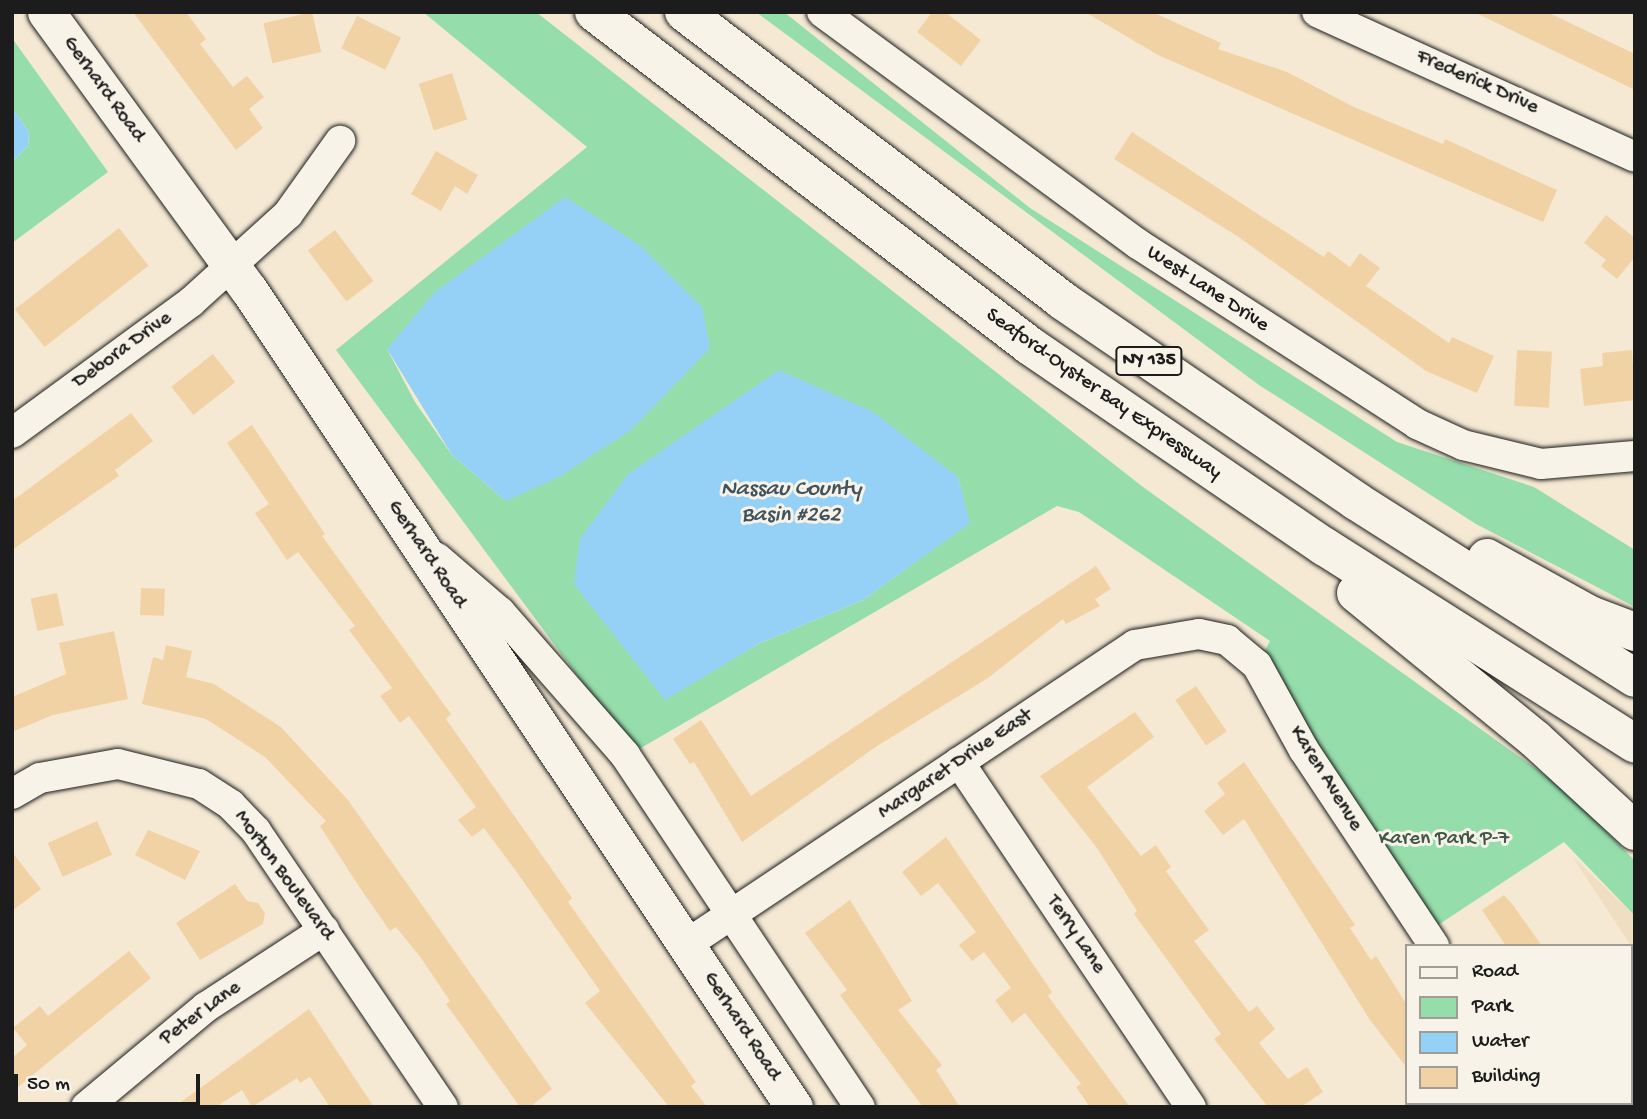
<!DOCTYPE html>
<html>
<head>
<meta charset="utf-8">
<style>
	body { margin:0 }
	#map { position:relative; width:1647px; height:1119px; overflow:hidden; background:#f5e9d4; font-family:"Gochi Hand",sans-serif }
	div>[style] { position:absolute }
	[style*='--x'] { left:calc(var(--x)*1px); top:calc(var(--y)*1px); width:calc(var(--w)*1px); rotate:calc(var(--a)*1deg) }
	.built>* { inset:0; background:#f0dec3 }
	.green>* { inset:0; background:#95deac }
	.water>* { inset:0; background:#95d1f6 }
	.building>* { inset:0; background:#f1d2a4; transform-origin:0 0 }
	.roads { filter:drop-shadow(0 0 2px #1c1c1c) drop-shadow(0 0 2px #1c1c1c) }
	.minor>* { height:30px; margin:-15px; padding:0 15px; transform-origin:15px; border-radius:15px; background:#f7f3e8 }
	.tertiary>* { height:37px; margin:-18.5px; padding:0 18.5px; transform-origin:18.5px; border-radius:18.5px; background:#f7f3e8 }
	.motorway>* { height:38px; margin:-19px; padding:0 19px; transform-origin:19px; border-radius:19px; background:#f7f3e8 }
	span { translate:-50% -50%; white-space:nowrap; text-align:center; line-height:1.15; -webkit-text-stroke:6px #f7f3e8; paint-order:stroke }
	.shield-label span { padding:2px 5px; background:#f7f3e8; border:2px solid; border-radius:5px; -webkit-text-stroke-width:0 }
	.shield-label { font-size:19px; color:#1c1c1c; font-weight:700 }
	.street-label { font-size:21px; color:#1c1c1c }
	.park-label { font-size:21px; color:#405647 }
	.water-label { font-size:23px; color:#40525d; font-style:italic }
	.frame { position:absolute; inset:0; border:14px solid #1c1c1c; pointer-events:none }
	.legend { position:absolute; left:1405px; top:944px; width:228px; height:161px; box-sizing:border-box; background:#f7f3e8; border:2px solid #9f9d96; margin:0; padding:9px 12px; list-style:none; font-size:21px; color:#1c1c1c }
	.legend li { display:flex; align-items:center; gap:14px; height:35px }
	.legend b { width:35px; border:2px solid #9f9d96 }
	.scale { position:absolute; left:14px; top:1074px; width:186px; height:32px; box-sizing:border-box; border:4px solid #1c1c1c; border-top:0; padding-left:9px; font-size:21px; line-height:24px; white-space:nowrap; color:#1c1c1c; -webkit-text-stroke:5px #f7f3e8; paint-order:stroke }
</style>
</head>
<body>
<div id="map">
	<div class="built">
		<i style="clip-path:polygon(1572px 856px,1635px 916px,1635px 960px,1631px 946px)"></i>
	</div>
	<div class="green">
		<i style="clip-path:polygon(evenodd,423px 12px,536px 12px,1143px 487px,1567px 791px,1635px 861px,1635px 916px,1564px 842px,1426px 933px,1257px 665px,1270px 641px,1079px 512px,1057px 506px,634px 752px,336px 350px,587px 147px,423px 12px,387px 349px,506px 501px,452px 455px,415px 402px,387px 349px,423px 12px,958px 477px,969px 523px,863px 600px,760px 643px,664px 699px,958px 477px)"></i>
		<i style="clip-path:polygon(756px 12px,784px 12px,1030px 208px,1397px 442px,1534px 487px,1635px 550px,1635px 607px,1476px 524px,1259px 385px)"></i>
		<i style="clip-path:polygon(12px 38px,108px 172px,12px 243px,12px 162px,28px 146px,29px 132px,12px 108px)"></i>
	</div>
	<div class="water">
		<i style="clip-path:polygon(12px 108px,29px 132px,28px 146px,12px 162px)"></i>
		<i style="clip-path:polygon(565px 197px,641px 246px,702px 307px,710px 348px,631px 430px,557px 478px,506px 501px,452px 455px,387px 349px,435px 292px)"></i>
		<i style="clip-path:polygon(779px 370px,873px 412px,958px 477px,970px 523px,863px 600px,760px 643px,665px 700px,574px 584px,580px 539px,628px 474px)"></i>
	</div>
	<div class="building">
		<i style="clip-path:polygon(133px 12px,186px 12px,206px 39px,200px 44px,233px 87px,247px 76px,264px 97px,249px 109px,263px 128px,236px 150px)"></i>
		<i style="left:312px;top:12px;width:41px;height:50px;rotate:77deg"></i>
		<i style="clip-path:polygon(932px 12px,945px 12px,981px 40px,961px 66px,917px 32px)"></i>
		<i style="clip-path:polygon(1085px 12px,1152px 12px,1221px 43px,1218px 49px,1287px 72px,1354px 107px,1443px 144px,1445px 139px,1557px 190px,1543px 222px,1160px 56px)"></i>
		<i style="clip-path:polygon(1474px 12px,1547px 12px,1635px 54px,1635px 90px)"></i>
		<i style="left:357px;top:16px;width:49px;height:36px;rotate:26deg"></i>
		<i style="left:452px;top:73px;width:49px;height:35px;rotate:72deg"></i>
		<i style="clip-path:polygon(1132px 132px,1324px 257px,1328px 251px,1350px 267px,1360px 253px,1380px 268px,1366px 286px,1449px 343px,1452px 337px,1494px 356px,1477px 393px,1426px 371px,1237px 236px,1114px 159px)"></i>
		<i style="clip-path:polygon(436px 151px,478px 175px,467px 194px,455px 186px,441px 211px,411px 194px)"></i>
		<i style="clip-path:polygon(1606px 215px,1635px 238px,1635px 257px,1617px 279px,1601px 266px,1606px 260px,1584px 243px)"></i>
		<i style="left:119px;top:228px;width:48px;height:132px;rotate:52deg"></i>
		<i style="left:335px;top:230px;width:64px;height:34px;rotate:53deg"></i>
		<i style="left:1517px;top:350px;width:35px;height:56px;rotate:3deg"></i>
		<i style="clip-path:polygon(1632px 350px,1635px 400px,1584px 406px,1580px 369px,1603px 366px,1602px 353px)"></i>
		<i style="left:213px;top:354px;width:36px;height:53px;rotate:52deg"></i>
		<i style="clip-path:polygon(131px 413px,153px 441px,115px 470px,119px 476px,12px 550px,12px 501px)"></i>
		<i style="clip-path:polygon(252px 425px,325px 534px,322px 536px,451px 714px,446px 719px,572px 898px,568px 902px,696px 1082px,691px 1086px,707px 1107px,669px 1107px,585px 1003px,600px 991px,516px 871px,484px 828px,472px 837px,458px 820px,476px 807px,409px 716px,400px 723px,380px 696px,392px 688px,349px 630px,355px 626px,298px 552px,287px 560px,255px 513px,269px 504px,227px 443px)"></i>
		<i style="clip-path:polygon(1096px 566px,1111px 589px,1095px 599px,1100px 606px,1066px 624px,1063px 619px,988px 678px,877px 746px,742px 842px,694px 762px,690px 764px,673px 739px,701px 720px,751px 796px)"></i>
		<i style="left:141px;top:588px;width:24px;height:27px;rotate:2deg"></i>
		<i style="left:57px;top:593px;width:33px;height:27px;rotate:78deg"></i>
		<i style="clip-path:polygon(114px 631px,128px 699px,53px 715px,12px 732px,12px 697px,66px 674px,59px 643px)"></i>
		<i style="clip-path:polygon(166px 645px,192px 651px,186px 677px,214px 684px,281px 727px,348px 800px,552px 1089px,530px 1107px,520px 1107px,446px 1004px,450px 1001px,421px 958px,396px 927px,390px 931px,360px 888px,320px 826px,326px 821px,265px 757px,206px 719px,142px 704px,153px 657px,163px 660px)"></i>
		<i style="left:1196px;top:686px;width:55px;height:25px;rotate:56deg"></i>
		<i style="clip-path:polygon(1135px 712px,1154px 737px,1087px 787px,1141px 856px,1156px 845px,1171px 867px,1166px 871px,1209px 930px,1194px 941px,1249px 1012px,1257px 1006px,1275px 1029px,1259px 1043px,1288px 1079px,1307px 1067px,1323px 1092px,1301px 1107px,1268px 1107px,1214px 1039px,1221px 1034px,1134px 914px,1137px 911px,1097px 848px,1040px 776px)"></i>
		<i style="clip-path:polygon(1244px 762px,1355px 925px,1350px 928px,1371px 960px,1376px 956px,1407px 1005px,1407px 1068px,1370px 1020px,1244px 819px,1223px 835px,1204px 811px,1225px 794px,1217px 783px)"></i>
		<i style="left:97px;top:821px;width:37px;height:54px;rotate:66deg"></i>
		<i style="clip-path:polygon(148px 830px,200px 851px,185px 880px,135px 855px)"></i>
		<i style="clip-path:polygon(946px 837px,1052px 992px,1048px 996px,1130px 1107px,1090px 1107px,1076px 1087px,1081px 1084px,1025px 1013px,1012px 1023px,995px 1000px,1011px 988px,984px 952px,972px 961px,959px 945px,976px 932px,938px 883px,921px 896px,902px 872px)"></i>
		<i style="clip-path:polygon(12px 852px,41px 889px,12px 911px)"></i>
		<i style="clip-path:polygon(235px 884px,247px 901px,258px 903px,265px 913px,263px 924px,200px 960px,176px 923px)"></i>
		<i style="clip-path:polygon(1504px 895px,1513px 905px,1542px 946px,1506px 946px,1482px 910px)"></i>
		<i style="clip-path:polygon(850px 900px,912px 1001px,898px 1010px,942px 1065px,936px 1070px,960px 1107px,923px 1107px,850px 1009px,840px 995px,847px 990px,805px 933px)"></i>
		<i style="clip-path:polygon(129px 951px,151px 978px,12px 1092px,12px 1058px,27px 1045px,13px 1028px,40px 1006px,48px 1016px)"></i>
		<i style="clip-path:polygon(309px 1009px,374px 1107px,330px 1107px,310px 1077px,300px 1083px,297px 1078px,252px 1107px,242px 1090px,216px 1107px,174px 1107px)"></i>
	</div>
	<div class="roads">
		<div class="minor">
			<i style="--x:822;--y:12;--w:392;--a:36.3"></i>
			<i style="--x:1138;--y:244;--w:332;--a:32.8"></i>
			<i style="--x:1417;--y:424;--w:51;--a:24.5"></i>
			<i style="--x:1463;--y:445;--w:80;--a:13.7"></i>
			<i style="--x:1541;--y:464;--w:94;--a:-4.9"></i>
			<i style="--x:1317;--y:12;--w:349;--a:24.5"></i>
			<i style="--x:12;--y:433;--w:222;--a:-36.2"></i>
			<i style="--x:191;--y:302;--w:131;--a:-42.2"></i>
			<i style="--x:288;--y:214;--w:90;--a:-54.5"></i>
			<i style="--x:437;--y:558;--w:83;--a:40.6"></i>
			<i style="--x:500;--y:612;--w:190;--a:48.8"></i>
			<i style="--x:625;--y:755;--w:423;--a:56.3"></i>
			<i style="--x:959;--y:762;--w:416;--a:56.1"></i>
			<i style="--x:12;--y:794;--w:32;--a:-30"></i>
			<i style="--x:40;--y:778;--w:79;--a:-10.2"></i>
			<i style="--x:118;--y:764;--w:83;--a:13.9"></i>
			<i style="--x:199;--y:784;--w:38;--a:33"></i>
			<i style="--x:231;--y:805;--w:36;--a:46"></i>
			<i style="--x:256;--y:831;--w:333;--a:55.9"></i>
			<i style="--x:687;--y:944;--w:539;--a:-33.72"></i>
			<i style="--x:1135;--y:645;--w:65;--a:-9.8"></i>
			<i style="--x:1199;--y:634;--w:29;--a:12"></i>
			<i style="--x:1227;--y:640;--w:39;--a:40"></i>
			<i style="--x:1257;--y:665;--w:97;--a:61.1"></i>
			<i style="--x:1304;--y:750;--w:235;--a:56.4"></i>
			<i style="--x:86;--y:1107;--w:156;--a:-39.8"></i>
			<i style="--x:206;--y:1007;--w:141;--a:-33.1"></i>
			<i style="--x:1524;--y:1107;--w:4;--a:-76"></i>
		</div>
		<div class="tertiary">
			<i style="--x:46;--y:12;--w:344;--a:53.9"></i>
			<i style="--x:249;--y:290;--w:982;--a:56.29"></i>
		</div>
		<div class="motorway">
			<i style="--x:594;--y:12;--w:549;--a:37.45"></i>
			<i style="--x:1030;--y:346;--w:357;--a:34.3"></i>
			<i style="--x:1325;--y:547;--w:367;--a:32.4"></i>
			<i style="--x:684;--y:12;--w:477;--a:37.3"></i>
			<i style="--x:1063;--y:301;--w:355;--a:34.3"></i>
			<i style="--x:1356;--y:501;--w:330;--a:32.4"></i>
			<i style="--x:1487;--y:558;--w:118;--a:29"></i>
			<i style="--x:1590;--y:615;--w:48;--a:20.7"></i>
			<i style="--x:1356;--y:593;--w:231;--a:39.2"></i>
			<i style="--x:1535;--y:739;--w:136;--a:42.6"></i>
		</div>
	</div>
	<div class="shield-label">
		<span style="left:1149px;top:361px">NY 135</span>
	</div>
	<div class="street-label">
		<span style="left:1477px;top:83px;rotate:24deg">Frederick Drive</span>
		<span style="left:103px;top:90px;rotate:54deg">Gerhard Road</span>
		<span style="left:1207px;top:290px;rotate:33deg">West Lane Drive</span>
		<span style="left:123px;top:351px;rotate:-36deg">Debora Drive</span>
		<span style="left:1103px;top:395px;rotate:35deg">Seaford-Oyster Bay Expressway</span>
		<span style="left:426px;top:555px;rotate:56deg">Gerhard Road</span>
		<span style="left:956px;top:765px;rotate:-34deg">Margaret Drive East</span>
		<span style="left:1325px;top:779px;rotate:58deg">Karen Avenue</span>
		<span style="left:283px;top:876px;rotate:54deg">Morton Boulevard</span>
		<span style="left:1075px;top:935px;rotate:56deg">Terry Lane</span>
		<span style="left:201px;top:1014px;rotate:-36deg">Peter Lane</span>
		<span style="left:741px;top:1027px;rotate:57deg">Gerhard Road</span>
	</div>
	<div class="park-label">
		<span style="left:1444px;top:840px">Karen Park P-7</span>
	</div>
	<div class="water-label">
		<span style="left:791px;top:503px">Nassau County<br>Basin #262</span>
	</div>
	<div class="frame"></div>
	<ul class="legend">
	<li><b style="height:9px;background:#f7f3e8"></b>Road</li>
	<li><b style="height:19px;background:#95deac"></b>Park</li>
	<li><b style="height:19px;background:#95d1f6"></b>Water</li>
	<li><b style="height:19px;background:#f1d2a4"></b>Building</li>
	</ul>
	<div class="scale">50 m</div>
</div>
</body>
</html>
